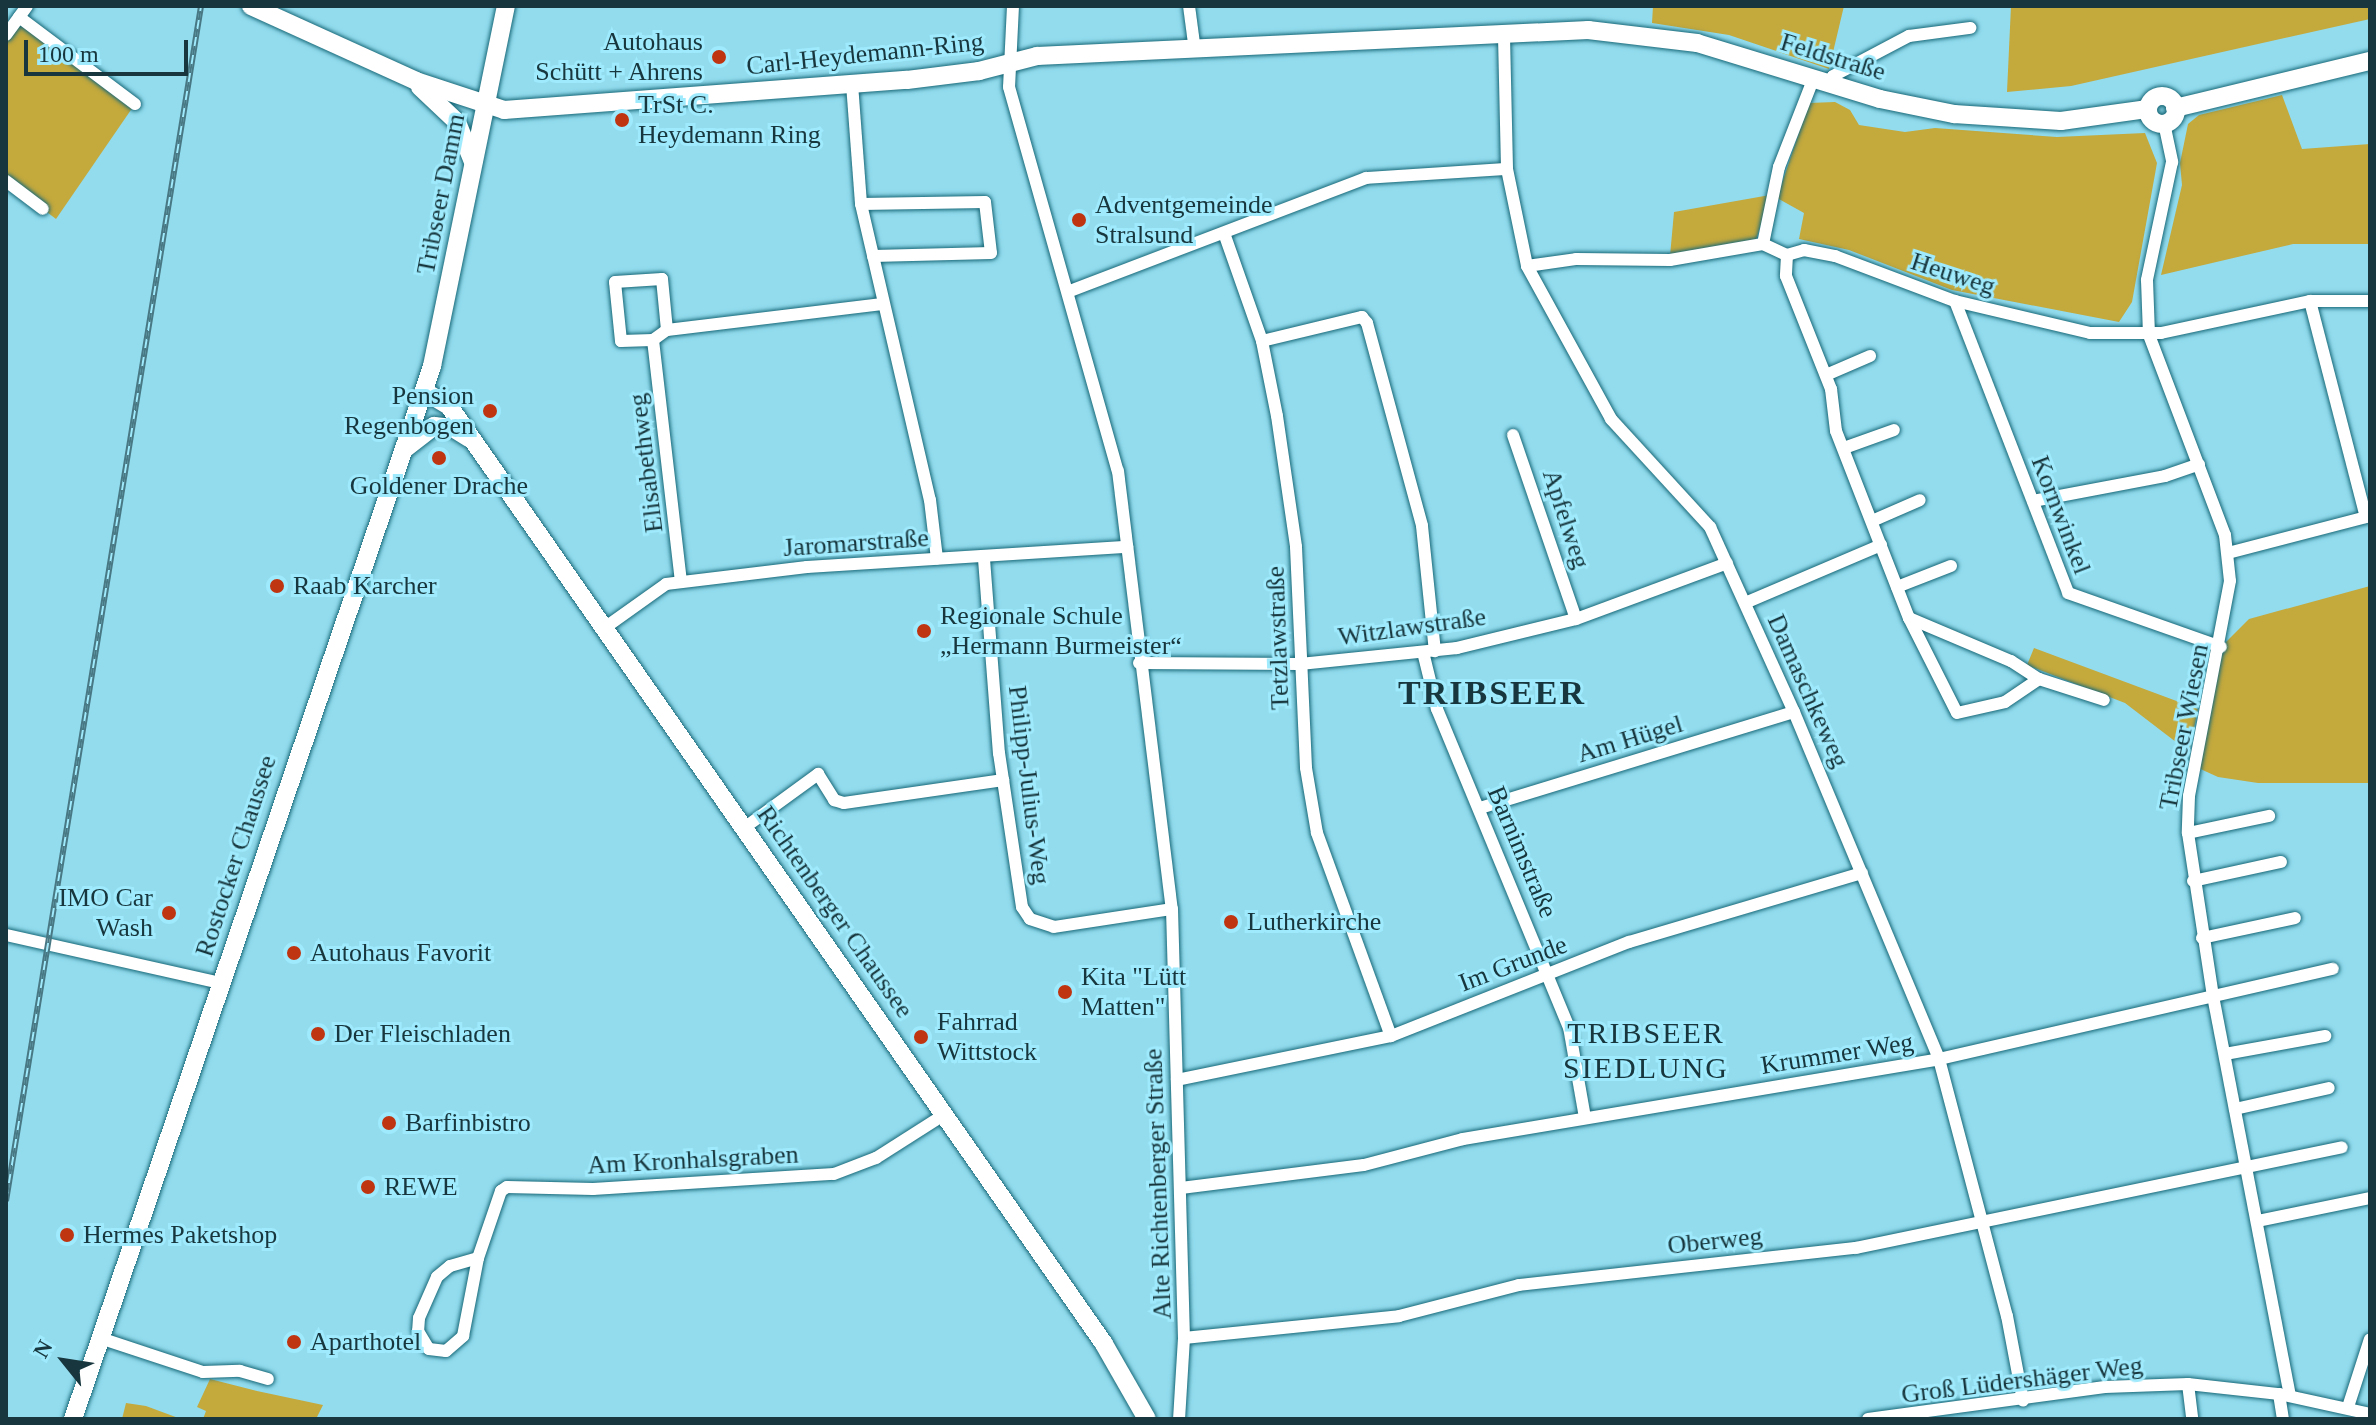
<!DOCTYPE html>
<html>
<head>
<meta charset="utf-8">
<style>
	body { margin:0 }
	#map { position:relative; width:2376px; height:1425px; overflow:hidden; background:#92dcee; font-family:"Times New Roman",serif }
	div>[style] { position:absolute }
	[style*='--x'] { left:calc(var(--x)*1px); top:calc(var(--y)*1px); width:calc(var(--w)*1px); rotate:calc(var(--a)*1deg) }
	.green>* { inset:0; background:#c4a93d }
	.roads { filter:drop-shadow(0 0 2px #176878) drop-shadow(0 0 2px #176878) }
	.street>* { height:12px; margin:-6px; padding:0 6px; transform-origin:6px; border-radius:6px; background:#fff }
	.secondary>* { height:18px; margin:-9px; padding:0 9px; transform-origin:9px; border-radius:9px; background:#fff }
	.secondary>.ring { margin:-9px; padding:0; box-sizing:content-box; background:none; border:18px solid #fff; border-radius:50% }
	.rail>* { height:6px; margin-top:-3px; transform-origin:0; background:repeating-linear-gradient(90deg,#9feafc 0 9px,#487883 0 18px); box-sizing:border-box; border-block:2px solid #487883 }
	.dots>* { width:22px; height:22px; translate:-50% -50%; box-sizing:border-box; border:4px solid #9feafc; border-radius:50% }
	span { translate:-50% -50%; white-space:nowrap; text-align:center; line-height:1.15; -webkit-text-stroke:6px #9feafc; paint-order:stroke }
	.poi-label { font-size:26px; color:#17363d }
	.right { translate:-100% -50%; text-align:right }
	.left { translate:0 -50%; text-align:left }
	.street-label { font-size:26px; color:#17363d }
	.quarter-label { font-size:30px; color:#17363d; letter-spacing:2px }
	.district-label { font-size:34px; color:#17363d; font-weight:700; letter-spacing:2px }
	.frame { position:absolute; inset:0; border:8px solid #17363d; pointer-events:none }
	.north { position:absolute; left:24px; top:1321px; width:80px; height:80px; -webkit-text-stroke:6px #9feafc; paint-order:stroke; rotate:300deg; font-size:22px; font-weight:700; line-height:32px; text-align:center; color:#17363d }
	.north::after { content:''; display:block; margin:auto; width:28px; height:36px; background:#17363d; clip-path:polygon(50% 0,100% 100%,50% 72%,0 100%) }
	.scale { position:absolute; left:24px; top:40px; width:164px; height:36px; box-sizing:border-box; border:4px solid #17363d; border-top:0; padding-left:10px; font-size:24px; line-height:28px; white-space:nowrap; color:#17363d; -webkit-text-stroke:6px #9feafc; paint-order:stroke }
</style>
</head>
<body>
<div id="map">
	<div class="green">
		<i style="clip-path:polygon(1653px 6px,1844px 6px,1829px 69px,1729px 35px,1652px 23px)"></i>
		<i style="clip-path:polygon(2011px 6px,2370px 6px,2370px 19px,2071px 86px,2007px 92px)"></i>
		<i style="clip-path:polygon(19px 17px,135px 104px,56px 219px,6px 181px,6px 35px)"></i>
		<i style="clip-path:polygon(2282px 95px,2302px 149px,2370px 144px,2370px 244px,2293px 244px,2161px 275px,2182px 185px,2180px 163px,2188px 124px,2199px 115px)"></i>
		<i style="clip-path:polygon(1835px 102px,1850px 110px,1859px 125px,1905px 132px,1935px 128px,2057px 137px,2145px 133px,2157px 163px,2132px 302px,2119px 322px,1952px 290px,1849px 250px,1799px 239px,1804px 213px,1777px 198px,1809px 103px)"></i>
		<i style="clip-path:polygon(1770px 195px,1756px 240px,1670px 256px,1674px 212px)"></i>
		<i style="clip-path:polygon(2370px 586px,2370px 783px,2258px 783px,2218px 777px,2196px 767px,2221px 647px,2249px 619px)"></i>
		<i style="clip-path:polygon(2034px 648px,2198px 709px,2189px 752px,2125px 703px,2027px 665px)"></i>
		<i style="clip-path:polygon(210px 1379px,257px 1391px,323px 1405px,316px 1419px,203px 1419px,206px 1411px,197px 1407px)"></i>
		<i style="clip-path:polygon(126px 1403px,146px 1406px,181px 1419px,122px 1419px)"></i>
	</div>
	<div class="roads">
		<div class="street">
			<i style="--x:1013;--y:6;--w:81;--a:92.8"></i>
			<i style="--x:1009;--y:87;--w:399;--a:74.2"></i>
			<i style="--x:1118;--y:471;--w:441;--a:83"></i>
			<i style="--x:1172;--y:909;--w:429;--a:88.4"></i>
			<i style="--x:1184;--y:1338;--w:81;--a:93.5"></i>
			<i style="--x:1189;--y:6;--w:45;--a:82.4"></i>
			<i style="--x:19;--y:17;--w:145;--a:36.9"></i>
			<i style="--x:6;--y:35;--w:36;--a:-54"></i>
			<i style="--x:1504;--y:36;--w:133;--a:88.7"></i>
			<i style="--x:1507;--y:169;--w:99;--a:78.3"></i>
			<i style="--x:1527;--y:266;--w:175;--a:61.2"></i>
			<i style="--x:1611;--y:419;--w:147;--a:47.5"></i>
			<i style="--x:1710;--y:527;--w:203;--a:65.6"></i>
			<i style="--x:1794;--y:712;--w:376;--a:67.3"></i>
			<i style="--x:1939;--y:1059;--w:266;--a:75.2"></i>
			<i style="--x:2007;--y:1316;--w:86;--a:79.3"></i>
			<i style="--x:852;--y:84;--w:120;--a:85.7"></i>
			<i style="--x:861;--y:204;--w:304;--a:76.9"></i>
			<i style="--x:930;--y:500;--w:59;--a:83.2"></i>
			<i style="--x:1830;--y:85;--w:9;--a:-72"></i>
			<i style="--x:1833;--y:76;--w:86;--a:-27.8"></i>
			<i style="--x:1909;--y:36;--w:62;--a:-7.5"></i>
			<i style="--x:2164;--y:123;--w:40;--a:78"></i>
			<i style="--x:2172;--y:162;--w:121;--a:102"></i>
			<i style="--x:2147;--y:280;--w:55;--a:87.9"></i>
			<i style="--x:2149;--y:335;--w:214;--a:69.2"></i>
			<i style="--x:2225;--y:535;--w:46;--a:83.8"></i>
			<i style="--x:2230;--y:581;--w:219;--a:100.8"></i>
			<i style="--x:2189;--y:796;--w:37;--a:92"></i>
			<i style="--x:2188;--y:833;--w:165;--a:81.3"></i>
			<i style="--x:2213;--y:996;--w:407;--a:79.1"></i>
			<i style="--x:6;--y:181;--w:46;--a:37.1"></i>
			<i style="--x:861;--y:204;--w:124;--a:-0.9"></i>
			<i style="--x:985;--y:202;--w:51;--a:83.3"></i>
			<i style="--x:991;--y:253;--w:118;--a:178.5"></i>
			<i style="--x:1224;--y:233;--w:114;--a:70.6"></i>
			<i style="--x:1262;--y:341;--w:76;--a:78.7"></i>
			<i style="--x:1277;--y:416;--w:132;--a:81.7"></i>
			<i style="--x:1296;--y:547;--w:221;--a:87.4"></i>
			<i style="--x:1306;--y:768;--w:66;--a:80.4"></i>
			<i style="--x:1317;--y:833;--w:216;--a:70"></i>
			<i style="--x:1763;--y:244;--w:79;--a:-78.3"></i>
			<i style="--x:1779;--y:167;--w:93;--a:-68.7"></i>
			<i style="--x:1787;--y:255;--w:21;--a:93"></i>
			<i style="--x:1786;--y:276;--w:122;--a:68.3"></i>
			<i style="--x:1831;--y:389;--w:42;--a:83.2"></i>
			<i style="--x:1836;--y:431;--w:201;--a:68.7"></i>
			<i style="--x:1909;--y:618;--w:111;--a:22.9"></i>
			<i style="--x:2011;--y:661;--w:33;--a:33"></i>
			<i style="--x:2039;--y:679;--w:68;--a:17.9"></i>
			<i style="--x:1527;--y:266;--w:49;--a:-8.1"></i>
			<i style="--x:1576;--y:259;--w:94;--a:0.6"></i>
			<i style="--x:1670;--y:260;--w:94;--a:-9.8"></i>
			<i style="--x:1763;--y:244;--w:26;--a:25"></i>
			<i style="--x:1787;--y:255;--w:18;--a:-16"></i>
			<i style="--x:1804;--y:250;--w:32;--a:11"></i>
			<i style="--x:1835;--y:256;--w:128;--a:20.6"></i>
			<i style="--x:1955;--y:301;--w:139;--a:13.3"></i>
			<i style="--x:2090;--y:333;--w:71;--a:0"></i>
			<i style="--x:2161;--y:333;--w:152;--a:-12.1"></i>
			<i style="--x:2310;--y:301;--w:60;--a:0"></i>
			<i style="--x:1070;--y:291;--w:317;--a:-20.9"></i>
			<i style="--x:1366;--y:178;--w:141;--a:-3.7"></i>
			<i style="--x:1955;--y:301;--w:313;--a:68.8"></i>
			<i style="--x:2068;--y:593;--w:162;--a:19.4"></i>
			<i style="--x:2310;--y:301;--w:223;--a:75.5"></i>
			<i style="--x:653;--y:340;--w:32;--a:178"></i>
			<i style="--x:621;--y:341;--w:59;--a:-95.8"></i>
			<i style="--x:615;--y:282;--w:47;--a:-3.7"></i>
			<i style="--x:662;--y:279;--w:51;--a:84.4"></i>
			<i style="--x:1262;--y:341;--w:103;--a:-13.5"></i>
			<i style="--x:1362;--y:317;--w:8;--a:50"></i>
			<i style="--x:1367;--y:323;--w:210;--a:74.8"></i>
			<i style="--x:1422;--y:526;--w:126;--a:84.1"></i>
			<i style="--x:1826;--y:375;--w:48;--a:-23.4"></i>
			<i style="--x:1513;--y:435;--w:194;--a:71.1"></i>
			<i style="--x:1844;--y:448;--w:53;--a:-19.8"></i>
			<i style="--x:2033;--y:501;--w:134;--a:-10.7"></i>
			<i style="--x:2165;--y:476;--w:36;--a:-19"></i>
			<i style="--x:1872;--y:521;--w:52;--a:-23.6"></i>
			<i style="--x:2228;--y:553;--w:147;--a:-14.6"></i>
			<i style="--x:984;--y:559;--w:195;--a:85.6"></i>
			<i style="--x:999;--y:753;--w:156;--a:81.5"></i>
			<i style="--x:1022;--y:907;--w:14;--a:56"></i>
			<i style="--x:1030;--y:919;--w:25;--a:18"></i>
			<i style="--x:1054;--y:927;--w:119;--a:-8.7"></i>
			<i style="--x:681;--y:582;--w:244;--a:-96.6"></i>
			<i style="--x:653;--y:340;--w:17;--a:-36"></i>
			<i style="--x:667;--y:330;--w:217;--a:-6.9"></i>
			<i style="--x:1897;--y:587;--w:58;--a:-21.3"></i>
			<i style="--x:1745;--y:603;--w:148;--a:-23.1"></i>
			<i style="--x:1909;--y:618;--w:106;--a:63.2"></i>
			<i style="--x:1957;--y:713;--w:49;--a:-12.9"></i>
			<i style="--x:2005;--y:702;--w:41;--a:-34.1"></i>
			<i style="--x:603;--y:629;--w:77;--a:-35.5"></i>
			<i style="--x:666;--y:584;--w:142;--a:-6.9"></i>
			<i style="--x:807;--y:567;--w:321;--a:-3.6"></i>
			<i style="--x:1423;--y:652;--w:59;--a:76.2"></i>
			<i style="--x:1437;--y:709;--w:344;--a:67.5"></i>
			<i style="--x:1569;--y:1027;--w:92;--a:80"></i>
			<i style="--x:1139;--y:663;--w:161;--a:0.4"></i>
			<i style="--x:1300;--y:664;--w:158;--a:-5.8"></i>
			<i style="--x:1457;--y:648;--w:122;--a:-13.7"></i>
			<i style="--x:1576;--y:619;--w:161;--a:-20.3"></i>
			<i style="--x:1480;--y:808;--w:328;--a:-17"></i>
			<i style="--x:744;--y:828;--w:92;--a:-36.1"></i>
			<i style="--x:818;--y:774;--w:31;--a:58"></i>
			<i style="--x:834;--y:800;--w:10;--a:17"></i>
			<i style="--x:844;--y:803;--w:161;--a:-8.2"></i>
			<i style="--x:2188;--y:833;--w:83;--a:-11.9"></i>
			<i style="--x:2193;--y:881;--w:90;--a:-12.2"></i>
			<i style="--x:6;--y:935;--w:220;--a:12.6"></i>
			<i style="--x:2202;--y:938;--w:95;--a:-12.1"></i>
			<i style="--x:2225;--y:1054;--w:102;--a:-10.2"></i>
			<i style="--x:1177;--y:1080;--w:218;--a:-11.6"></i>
			<i style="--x:1391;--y:1036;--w:256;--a:-21.6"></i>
			<i style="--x:1629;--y:942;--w:243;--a:-16.5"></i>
			<i style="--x:2235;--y:1109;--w:96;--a:-12.6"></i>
			<i style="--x:1181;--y:1188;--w:184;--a:-7.2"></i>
			<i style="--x:1364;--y:1165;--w:102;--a:-14.7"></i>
			<i style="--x:1463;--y:1139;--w:483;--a:-9.5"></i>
			<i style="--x:1939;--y:1059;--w:404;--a:-12.9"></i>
			<i style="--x:2258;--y:1221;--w:114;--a:-11.6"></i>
			<i style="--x:478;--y:1258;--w:29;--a:164"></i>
			<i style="--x:450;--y:1266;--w:17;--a:140"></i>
			<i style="--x:437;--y:1277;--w:45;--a:113.7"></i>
			<i style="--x:419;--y:1318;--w:13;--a:94"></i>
			<i style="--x:418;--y:1331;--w:21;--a:59"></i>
			<i style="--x:429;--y:1349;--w:17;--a:7"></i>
			<i style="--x:446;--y:1351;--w:23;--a:-41"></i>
			<i style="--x:463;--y:1336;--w:79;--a:-79.1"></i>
			<i style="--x:478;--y:1258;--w:71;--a:-71.1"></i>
			<i style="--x:501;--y:1191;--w:7;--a:-34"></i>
			<i style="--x:507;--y:1187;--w:86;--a:1.3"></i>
			<i style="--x:593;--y:1189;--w:241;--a:-3.6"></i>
			<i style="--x:834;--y:1174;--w:45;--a:-20.9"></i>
			<i style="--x:876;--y:1158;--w:82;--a:-32.5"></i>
			<i style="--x:100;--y:1338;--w:108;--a:18.3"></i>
			<i style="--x:203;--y:1372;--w:37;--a:-2"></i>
			<i style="--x:240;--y:1371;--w:29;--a:16"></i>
			<i style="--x:1184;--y:1338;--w:216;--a:-5.8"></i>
			<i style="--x:1399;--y:1316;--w:124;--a:-14.5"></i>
			<i style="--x:1519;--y:1285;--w:339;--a:-6.3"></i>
			<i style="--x:1856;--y:1248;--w:496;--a:-11.7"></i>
			<i style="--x:2188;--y:1384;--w:35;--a:83"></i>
			<i style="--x:2279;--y:1394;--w:25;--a:81"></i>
			<i style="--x:2348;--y:1407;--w:71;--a:-72.1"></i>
			<i style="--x:1868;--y:1419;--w:239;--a:-7.7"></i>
			<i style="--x:2105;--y:1387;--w:83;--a:-2.1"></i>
			<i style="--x:2188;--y:1384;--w:92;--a:6.3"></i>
			<i style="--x:2279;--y:1394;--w:93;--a:12.4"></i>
		</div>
		<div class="secondary">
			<i style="--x:251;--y:6;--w:181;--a:24.4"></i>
			<i style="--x:416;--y:81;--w:93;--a:18.2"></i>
			<i style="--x:504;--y:110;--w:404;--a:-4.3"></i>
			<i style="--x:907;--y:80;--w:73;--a:-7.1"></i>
			<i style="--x:979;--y:71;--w:60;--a:-14.5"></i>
			<i style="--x:1037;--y:56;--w:552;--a:-2.7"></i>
			<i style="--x:1588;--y:30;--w:110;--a:6.8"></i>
			<i style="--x:1697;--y:43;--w:191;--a:17"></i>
			<i style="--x:1880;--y:99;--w:76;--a:11.5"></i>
			<i style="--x:1954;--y:114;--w:107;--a:3.7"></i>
			<i style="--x:2061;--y:121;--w:88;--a:-7.9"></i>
			<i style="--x:420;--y:87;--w:51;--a:43.4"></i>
			<i style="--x:457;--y:122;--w:43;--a:68.2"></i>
			<i class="ring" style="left:2148px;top:96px;width:10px;height:10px"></i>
			<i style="--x:2175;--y:108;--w:201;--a:-13.6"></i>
			<i style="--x:424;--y:391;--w:29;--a:31"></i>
			<i style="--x:449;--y:406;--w:1144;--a:55.07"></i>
			<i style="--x:1104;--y:1344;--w:86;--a:60.2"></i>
			<i style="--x:406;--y:448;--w:36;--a:-38"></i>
			<i style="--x:434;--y:426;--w:19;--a:6"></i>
			<i style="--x:453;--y:428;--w:19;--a:32"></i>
			<i style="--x:73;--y:1419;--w:1113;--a:-71.17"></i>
			<i style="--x:432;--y:366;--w:368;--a:-78.4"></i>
		</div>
	</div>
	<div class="rail">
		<i style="--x:6;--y:1201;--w:1211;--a:-80.73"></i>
	</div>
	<div class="dots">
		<i style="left:719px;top:57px;background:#bf3512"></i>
		<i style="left:622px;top:120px;background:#bf3512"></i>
		<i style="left:1079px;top:220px;background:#bf3512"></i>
		<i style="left:490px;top:411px;background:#bf3512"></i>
		<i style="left:439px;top:458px;background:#bf3512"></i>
		<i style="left:277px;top:586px;background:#bf3512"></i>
		<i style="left:924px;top:631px;background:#bf3512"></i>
		<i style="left:169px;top:913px;background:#bf3512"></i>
		<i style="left:1231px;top:922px;background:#bf3512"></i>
		<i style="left:294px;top:953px;background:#bf3512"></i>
		<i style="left:1065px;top:992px;background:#bf3512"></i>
		<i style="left:318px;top:1034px;background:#bf3512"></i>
		<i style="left:921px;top:1037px;background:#bf3512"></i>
		<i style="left:389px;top:1123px;background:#bf3512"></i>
		<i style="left:368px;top:1187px;background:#bf3512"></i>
		<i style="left:67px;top:1235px;background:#bf3512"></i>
		<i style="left:294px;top:1342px;background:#bf3512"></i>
	</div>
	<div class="poi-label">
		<span class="right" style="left:703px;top:57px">Autohaus<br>Schütt + Ahrens</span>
		<span class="left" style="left:638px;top:120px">TrSt C.<br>Heydemann Ring</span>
		<span class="left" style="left:1095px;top:220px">Adventgemeinde<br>Stralsund</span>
		<span class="right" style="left:474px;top:411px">Pension<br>Regenbogen</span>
		<span style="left:439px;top:486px">Goldener Drache</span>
		<span class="left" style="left:293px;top:586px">Raab Karcher</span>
		<span class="left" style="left:940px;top:631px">Regionale Schule<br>„Hermann Burmeister“</span>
		<span class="right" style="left:153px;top:913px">IMO Car<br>Wash</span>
		<span class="left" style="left:1247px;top:922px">Lutherkirche</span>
		<span class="left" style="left:310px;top:953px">Autohaus Favorit</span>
		<span class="left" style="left:1081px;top:992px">Kita "Lütt<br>Matten"</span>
		<span class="left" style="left:937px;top:1037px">Fahrrad<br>Wittstock</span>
		<span class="left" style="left:334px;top:1034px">Der Fleischladen</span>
		<span class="left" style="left:405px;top:1123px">Barfinbistro</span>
		<span class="left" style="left:384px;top:1187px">REWE</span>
		<span class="left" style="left:83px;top:1235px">Hermes Paketshop</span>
		<span class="left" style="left:310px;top:1342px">Aparthotel</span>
	</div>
	<div class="street-label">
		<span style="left:865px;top:54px;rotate:-6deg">Carl-Heydemann-Ring</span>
		<span style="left:1833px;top:57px;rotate:17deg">Feldstraße</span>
		<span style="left:441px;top:194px;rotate:-79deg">Tribseer Damm</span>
		<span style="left:1953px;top:274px;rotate:18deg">Heuweg</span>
		<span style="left:646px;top:463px;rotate:-97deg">Elisabethweg</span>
		<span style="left:2061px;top:515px;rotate:69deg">Kornwinkel</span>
		<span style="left:1566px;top:519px;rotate:72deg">Apfelweg</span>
		<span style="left:856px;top:543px;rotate:-4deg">Jaromarstraße</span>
		<span style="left:1412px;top:627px;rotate:-8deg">Witzlawstraße</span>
		<span style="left:1278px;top:638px;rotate:-92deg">Tetzlawstraße</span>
		<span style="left:1808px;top:691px;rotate:66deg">Damaschkeweg</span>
		<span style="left:2184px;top:727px;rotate:-79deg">Tribseer Wiesen</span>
		<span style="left:1630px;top:739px;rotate:-17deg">Am Hügel</span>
		<span style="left:1029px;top:785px;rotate:83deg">Philipp-Julius-Weg</span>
		<span style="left:1522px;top:852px;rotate:67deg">Barnimstraße</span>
		<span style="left:236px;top:856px;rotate:-72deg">Rostocker Chaussee</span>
		<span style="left:835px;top:912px;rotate:55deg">Richtenberger Chaussee</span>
		<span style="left:1513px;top:964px;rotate:-21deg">Im Grunde</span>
		<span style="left:1837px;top:1054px;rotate:-9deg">Krummer Weg</span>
		<span style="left:693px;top:1160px;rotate:-3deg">Am Kronhalsgraben</span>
		<span style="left:1158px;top:1184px;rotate:-92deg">Alte Richtenberger Straße</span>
		<span style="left:1715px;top:1241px;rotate:-6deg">Oberweg</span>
		<span style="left:2022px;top:1380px;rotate:-7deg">Groß Lüdershäger Weg</span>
	</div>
	<div class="quarter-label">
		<span style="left:1646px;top:1050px">TRIBSEER<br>SIEDLUNG</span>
	</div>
	<div class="district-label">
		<span style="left:1492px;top:693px">TRIBSEER</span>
	</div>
	<div class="frame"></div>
	<div class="north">N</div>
	<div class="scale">100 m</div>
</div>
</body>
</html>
